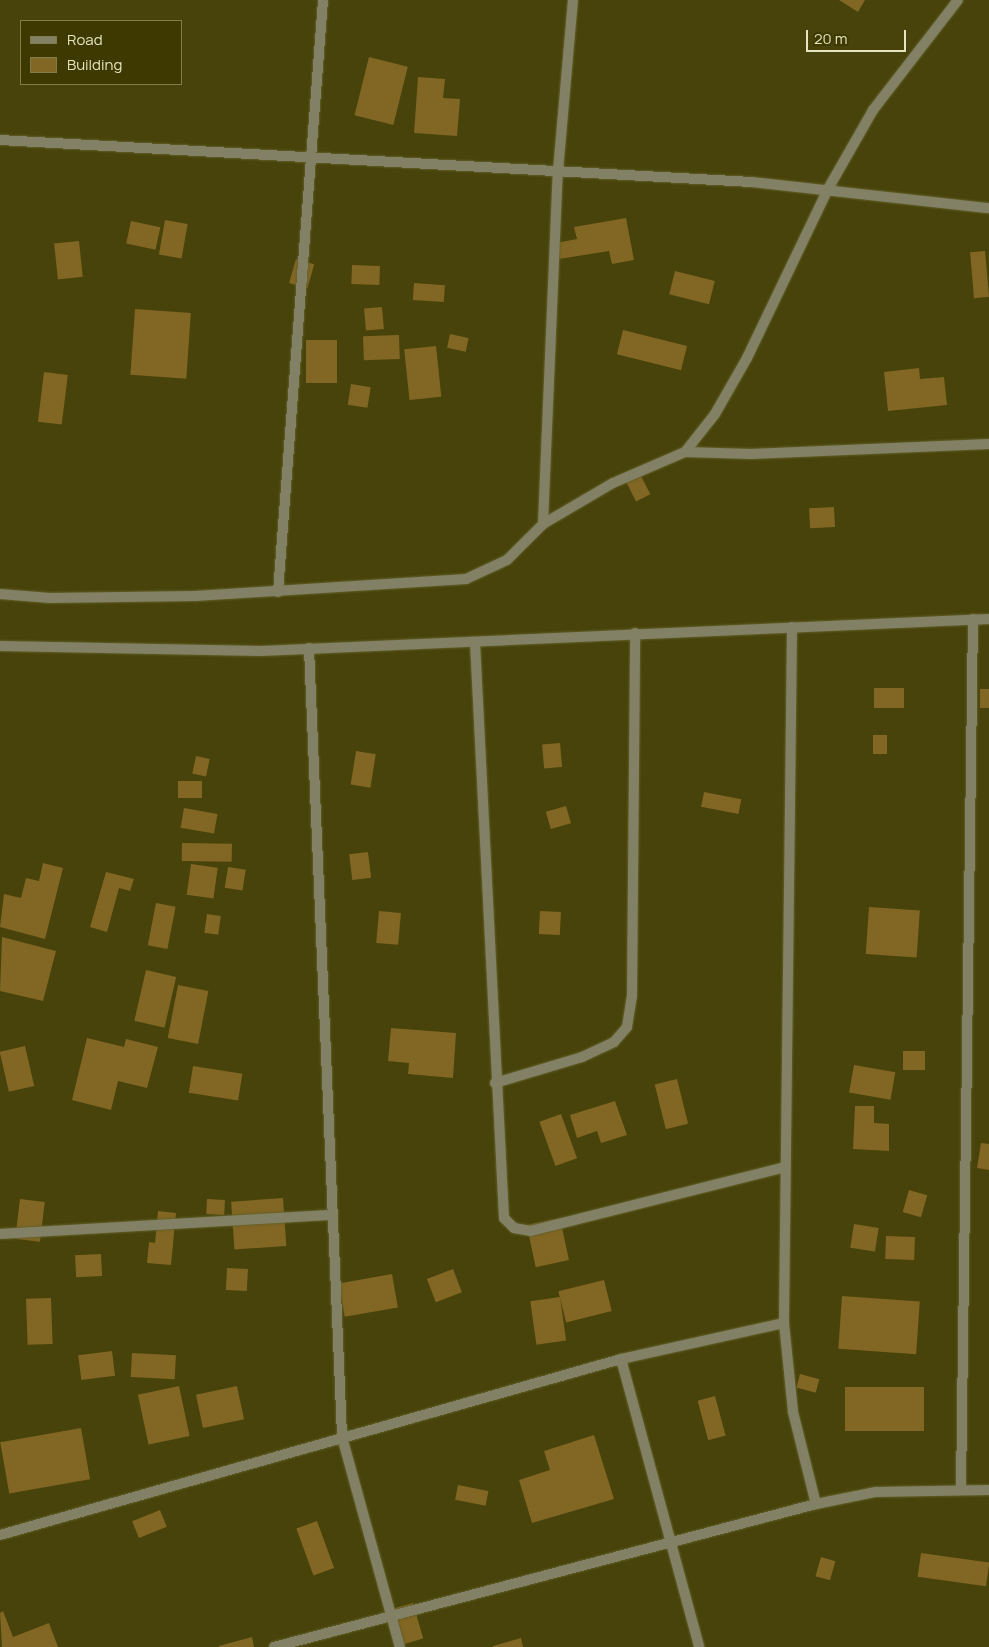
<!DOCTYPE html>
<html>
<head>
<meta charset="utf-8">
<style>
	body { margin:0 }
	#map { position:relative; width:989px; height:1647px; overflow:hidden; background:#47430a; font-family:Manrope,sans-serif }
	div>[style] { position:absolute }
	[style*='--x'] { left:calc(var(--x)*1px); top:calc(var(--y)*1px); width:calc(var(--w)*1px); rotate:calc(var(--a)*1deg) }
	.building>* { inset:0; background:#826623; transform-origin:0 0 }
	.roads { filter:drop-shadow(0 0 1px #63602b) drop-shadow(0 0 1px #63602b) }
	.minor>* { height:10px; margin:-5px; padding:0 5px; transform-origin:5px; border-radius:5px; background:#828165 }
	span { translate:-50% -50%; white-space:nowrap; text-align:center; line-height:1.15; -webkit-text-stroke:4.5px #3d3900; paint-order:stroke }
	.legend { position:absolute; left:20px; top:20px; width:162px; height:65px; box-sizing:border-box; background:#3d3900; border:1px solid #807d4d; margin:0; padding:6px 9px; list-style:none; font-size:15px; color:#e5e3c0 }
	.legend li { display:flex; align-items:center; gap:10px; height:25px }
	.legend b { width:25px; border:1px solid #807d4d }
	.scale { position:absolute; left:806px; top:30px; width:100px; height:22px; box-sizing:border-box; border:2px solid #e5e3c0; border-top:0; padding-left:6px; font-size:15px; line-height:18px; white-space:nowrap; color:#e5e3c0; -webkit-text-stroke:4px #3d3900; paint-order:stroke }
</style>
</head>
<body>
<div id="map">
	<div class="building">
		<i style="clip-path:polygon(839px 0,865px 0,858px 12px)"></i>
		<i style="left:369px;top:57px;width:40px;height:60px;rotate:14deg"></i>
		<i style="clip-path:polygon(418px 77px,445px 79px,443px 98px,460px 99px,457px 136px,414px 133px)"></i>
		<i style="clip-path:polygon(626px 218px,634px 260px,612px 264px,609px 251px,559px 259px,556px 243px,577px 239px,574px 227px)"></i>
		<i style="left:165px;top:220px;width:23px;height:35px;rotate:10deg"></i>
		<i style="left:131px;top:221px;width:30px;height:23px;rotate:12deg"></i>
		<i style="left:79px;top:241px;width:36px;height:25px;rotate:84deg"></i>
		<i style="left:985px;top:251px;width:46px;height:15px;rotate:85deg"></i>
		<i style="left:296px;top:259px;width:19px;height:25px;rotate:16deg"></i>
		<i style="left:352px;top:265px;width:28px;height:19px;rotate:2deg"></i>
		<i style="left:675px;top:271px;width:41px;height:24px;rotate:14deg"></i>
		<i style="left:414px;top:283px;width:31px;height:17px;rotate:4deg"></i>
		<i style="left:382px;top:307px;width:22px;height:18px;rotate:85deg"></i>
		<i style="left:135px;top:309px;width:56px;height:66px;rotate:4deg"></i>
		<i style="left:623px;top:330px;width:66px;height:25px;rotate:14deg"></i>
		<i style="left:450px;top:334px;width:19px;height:14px;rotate:12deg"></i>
		<i style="left:399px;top:335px;width:24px;height:36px;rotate:88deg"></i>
		<i style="left:306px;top:340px;width:31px;height:43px"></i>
		<i style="left:436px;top:346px;width:51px;height:32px;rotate:84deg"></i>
		<i style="clip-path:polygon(919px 368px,920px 379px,944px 377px,947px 405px,888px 411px,884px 372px)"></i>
		<i style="left:44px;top:372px;width:24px;height:50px;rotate:7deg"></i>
		<i style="left:351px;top:384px;width:20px;height:21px;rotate:9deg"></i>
		<i style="left:639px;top:472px;width:25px;height:16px;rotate:63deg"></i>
		<i style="left:834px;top:507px;width:20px;height:25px;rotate:87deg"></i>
		<i style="left:874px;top:688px;width:30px;height:20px"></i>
		<i style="left:980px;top:689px;width:9px;height:19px"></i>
		<i style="left:873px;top:735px;width:14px;height:19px"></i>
		<i style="left:560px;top:743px;width:24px;height:18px;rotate:85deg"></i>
		<i style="left:356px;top:751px;width:20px;height:34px;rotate:9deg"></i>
		<i style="left:196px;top:756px;width:14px;height:18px;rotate:12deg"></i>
		<i style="left:202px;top:781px;width:17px;height:24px;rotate:90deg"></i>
		<i style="left:704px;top:792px;width:38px;height:15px;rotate:11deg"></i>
		<i style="left:566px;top:806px;width:18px;height:21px;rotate:74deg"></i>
		<i style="left:184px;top:808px;width:34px;height:20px;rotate:10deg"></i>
		<i style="left:182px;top:843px;width:50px;height:18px;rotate:1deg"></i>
		<i style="left:368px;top:852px;width:26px;height:19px;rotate:83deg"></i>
		<i style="clip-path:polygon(43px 863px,63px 868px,45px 939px,0 927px,4px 894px,21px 898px,26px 878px,39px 881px)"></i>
		<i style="left:191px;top:864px;width:27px;height:31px;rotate:8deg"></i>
		<i style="left:228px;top:867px;width:18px;height:21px;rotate:9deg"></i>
		<i style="clip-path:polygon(106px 872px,134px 879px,130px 891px,119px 888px,107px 932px,90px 927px)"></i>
		<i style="left:156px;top:903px;width:20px;height:43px;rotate:11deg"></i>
		<i style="left:869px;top:907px;width:51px;height:47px;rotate:4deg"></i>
		<i style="left:379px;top:911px;width:22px;height:32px;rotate:5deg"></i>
		<i style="left:540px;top:911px;width:21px;height:23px;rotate:3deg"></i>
		<i style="left:207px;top:914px;width:14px;height:19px;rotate:8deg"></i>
		<i style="clip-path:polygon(2px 937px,56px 951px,43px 1001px,0 991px)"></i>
		<i style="left:146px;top:970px;width:31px;height:52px;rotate:13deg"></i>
		<i style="left:178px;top:985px;width:31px;height:54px;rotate:11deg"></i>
		<i style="clip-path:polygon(391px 1028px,456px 1033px,453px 1078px,408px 1074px,409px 1063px,388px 1061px)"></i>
		<i style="clip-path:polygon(87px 1038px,124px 1047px,126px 1039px,158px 1047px,147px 1088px,118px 1081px,111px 1110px,72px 1100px)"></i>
		<i style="left:25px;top:1046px;width:41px;height:26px;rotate:77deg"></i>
		<i style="left:903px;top:1051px;width:22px;height:19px"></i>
		<i style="left:854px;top:1065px;width:42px;height:28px;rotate:10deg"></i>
		<i style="left:193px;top:1066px;width:50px;height:27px;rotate:9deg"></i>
		<i style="left:677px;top:1079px;width:46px;height:23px;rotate:76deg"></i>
		<i style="clip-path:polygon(615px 1101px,627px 1135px,601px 1143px,597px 1131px,577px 1138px,570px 1115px)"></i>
		<i style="clip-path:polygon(855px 1106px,874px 1106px,874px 1123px,889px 1124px,889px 1151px,853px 1149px)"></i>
		<i style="left:561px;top:1114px;width:47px;height:23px;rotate:70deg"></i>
		<i style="clip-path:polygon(981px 1143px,989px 1144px,989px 1170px,977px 1168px)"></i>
		<i style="left:909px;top:1190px;width:19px;height:23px;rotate:16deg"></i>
		<i style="left:283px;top:1198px;width:48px;height:52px;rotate:86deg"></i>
		<i style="left:20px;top:1199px;width:25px;height:40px;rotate:7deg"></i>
		<i style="left:207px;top:1199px;width:18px;height:15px;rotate:3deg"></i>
		<i style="clip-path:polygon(158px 1211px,176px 1213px,171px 1265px,147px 1263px,149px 1242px,155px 1243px)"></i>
		<i style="left:560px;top:1218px;width:43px;height:34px;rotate:78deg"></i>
		<i style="left:854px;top:1224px;width:25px;height:24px;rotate:9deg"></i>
		<i style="left:886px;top:1236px;width:29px;height:23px;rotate:2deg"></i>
		<i style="left:101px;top:1254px;width:22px;height:26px;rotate:87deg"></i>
		<i style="left:227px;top:1268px;width:21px;height:22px;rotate:3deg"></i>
		<i style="left:453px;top:1269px;width:25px;height:28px;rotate:69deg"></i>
		<i style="left:392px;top:1274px;width:34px;height:54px;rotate:80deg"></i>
		<i style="left:604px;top:1280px;width:32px;height:47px;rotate:76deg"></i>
		<i style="left:842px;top:1296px;width:78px;height:53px;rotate:4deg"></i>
		<i style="left:560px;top:1297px;width:44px;height:30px;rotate:82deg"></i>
		<i style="left:51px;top:1298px;width:46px;height:25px;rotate:88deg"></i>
		<i style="left:112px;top:1351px;width:25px;height:34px;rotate:83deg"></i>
		<i style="left:132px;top:1353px;width:44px;height:24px;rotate:3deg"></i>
		<i style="left:800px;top:1374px;width:20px;height:14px;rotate:15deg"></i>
		<i style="left:179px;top:1386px;width:51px;height:42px;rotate:78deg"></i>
		<i style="left:237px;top:1386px;width:34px;height:42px;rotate:78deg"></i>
		<i style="left:845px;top:1387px;width:79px;height:44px"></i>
		<i style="left:715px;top:1396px;width:41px;height:18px;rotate:75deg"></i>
		<i style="left:81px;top:1428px;width:52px;height:82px;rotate:80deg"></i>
		<i style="clip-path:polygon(594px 1435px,614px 1499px,532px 1523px,519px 1480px,550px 1470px,544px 1451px)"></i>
		<i style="left:458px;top:1485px;width:31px;height:15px;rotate:11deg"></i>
		<i style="left:160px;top:1510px;width:18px;height:30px;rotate:68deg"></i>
		<i style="left:317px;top:1521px;width:50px;height:22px;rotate:70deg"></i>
		<i style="left:921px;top:1553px;width:69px;height:24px;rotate:8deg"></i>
		<i style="left:821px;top:1557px;width:15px;height:20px;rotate:16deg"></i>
		<i style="left:413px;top:1603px;width:37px;height:23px;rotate:74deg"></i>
		<i style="clip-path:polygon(3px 1611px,13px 1637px,49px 1623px,58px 1647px,2px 1647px,0 1613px)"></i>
		<i style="clip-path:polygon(252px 1637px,254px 1647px,219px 1647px,219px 1646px)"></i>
		<i style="clip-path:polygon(521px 1638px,523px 1647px,493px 1647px,493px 1646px)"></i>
	</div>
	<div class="roads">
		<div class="minor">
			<i style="--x:0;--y:140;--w:753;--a:3.2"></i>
			<i style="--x:752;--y:182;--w:238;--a:6.3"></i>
			<i style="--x:685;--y:452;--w:66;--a:1.7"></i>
			<i style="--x:751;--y:454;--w:238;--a:-2.4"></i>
			<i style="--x:543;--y:524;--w:353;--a:-87.6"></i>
			<i style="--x:558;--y:171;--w:172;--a:-85"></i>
			<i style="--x:278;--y:592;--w:594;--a:-85.65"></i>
			<i style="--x:0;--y:594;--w:50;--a:4.6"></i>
			<i style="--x:50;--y:598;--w:145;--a:-0.8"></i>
			<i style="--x:195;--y:596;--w:272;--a:-3.6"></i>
			<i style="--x:466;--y:579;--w:45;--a:-24.9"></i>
			<i style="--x:507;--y:560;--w:51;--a:-45"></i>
			<i style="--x:543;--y:524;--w:81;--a:-30.4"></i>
			<i style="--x:613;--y:483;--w:78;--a:-23.3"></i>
			<i style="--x:685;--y:452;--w:48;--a:-51.7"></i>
			<i style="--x:715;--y:414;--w:64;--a:-60.3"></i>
			<i style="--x:747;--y:358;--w:187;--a:-64.4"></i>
			<i style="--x:828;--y:189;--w:91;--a:-60.3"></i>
			<i style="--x:873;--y:110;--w:139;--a:-52.3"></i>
			<i style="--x:792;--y:627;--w:696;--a:90.66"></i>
			<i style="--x:784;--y:1323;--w:89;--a:84.2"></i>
			<i style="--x:793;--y:1412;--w:95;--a:76"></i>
			<i style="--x:475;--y:642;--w:577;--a:87.12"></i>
			<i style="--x:504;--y:1218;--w:14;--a:45"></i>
			<i style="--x:514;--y:1228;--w:17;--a:10"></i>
			<i style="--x:531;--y:1231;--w:262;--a:-14.1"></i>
			<i style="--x:0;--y:646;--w:261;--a:1.1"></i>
			<i style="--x:261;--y:651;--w:729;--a:-2.52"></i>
			<i style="--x:309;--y:648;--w:790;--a:87.6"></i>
			<i style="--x:342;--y:1437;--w:218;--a:74.6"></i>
			<i style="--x:495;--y:1083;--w:91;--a:-16.6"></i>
			<i style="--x:582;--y:1057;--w:35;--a:-25"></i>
			<i style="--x:614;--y:1042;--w:20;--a:-49"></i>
			<i style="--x:627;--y:1027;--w:31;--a:-81"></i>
			<i style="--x:632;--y:996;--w:363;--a:-89.5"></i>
			<i style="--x:0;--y:1234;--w:333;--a:-3.3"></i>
			<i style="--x:621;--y:1359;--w:298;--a:74.8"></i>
			<i style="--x:961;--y:1488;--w:869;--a:-89.21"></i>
			<i style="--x:0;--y:1535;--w:645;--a:-15.82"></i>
			<i style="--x:621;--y:1359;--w:167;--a:-12.5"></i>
			<i style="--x:274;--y:1647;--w:561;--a:-14.78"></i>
			<i style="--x:816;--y:1504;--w:60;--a:-11.5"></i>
			<i style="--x:875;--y:1492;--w:114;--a:-1"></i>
		</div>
	</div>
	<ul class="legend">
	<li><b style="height:6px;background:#828165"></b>Road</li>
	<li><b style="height:14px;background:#826623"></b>Building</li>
	</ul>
	<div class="scale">20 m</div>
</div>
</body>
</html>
